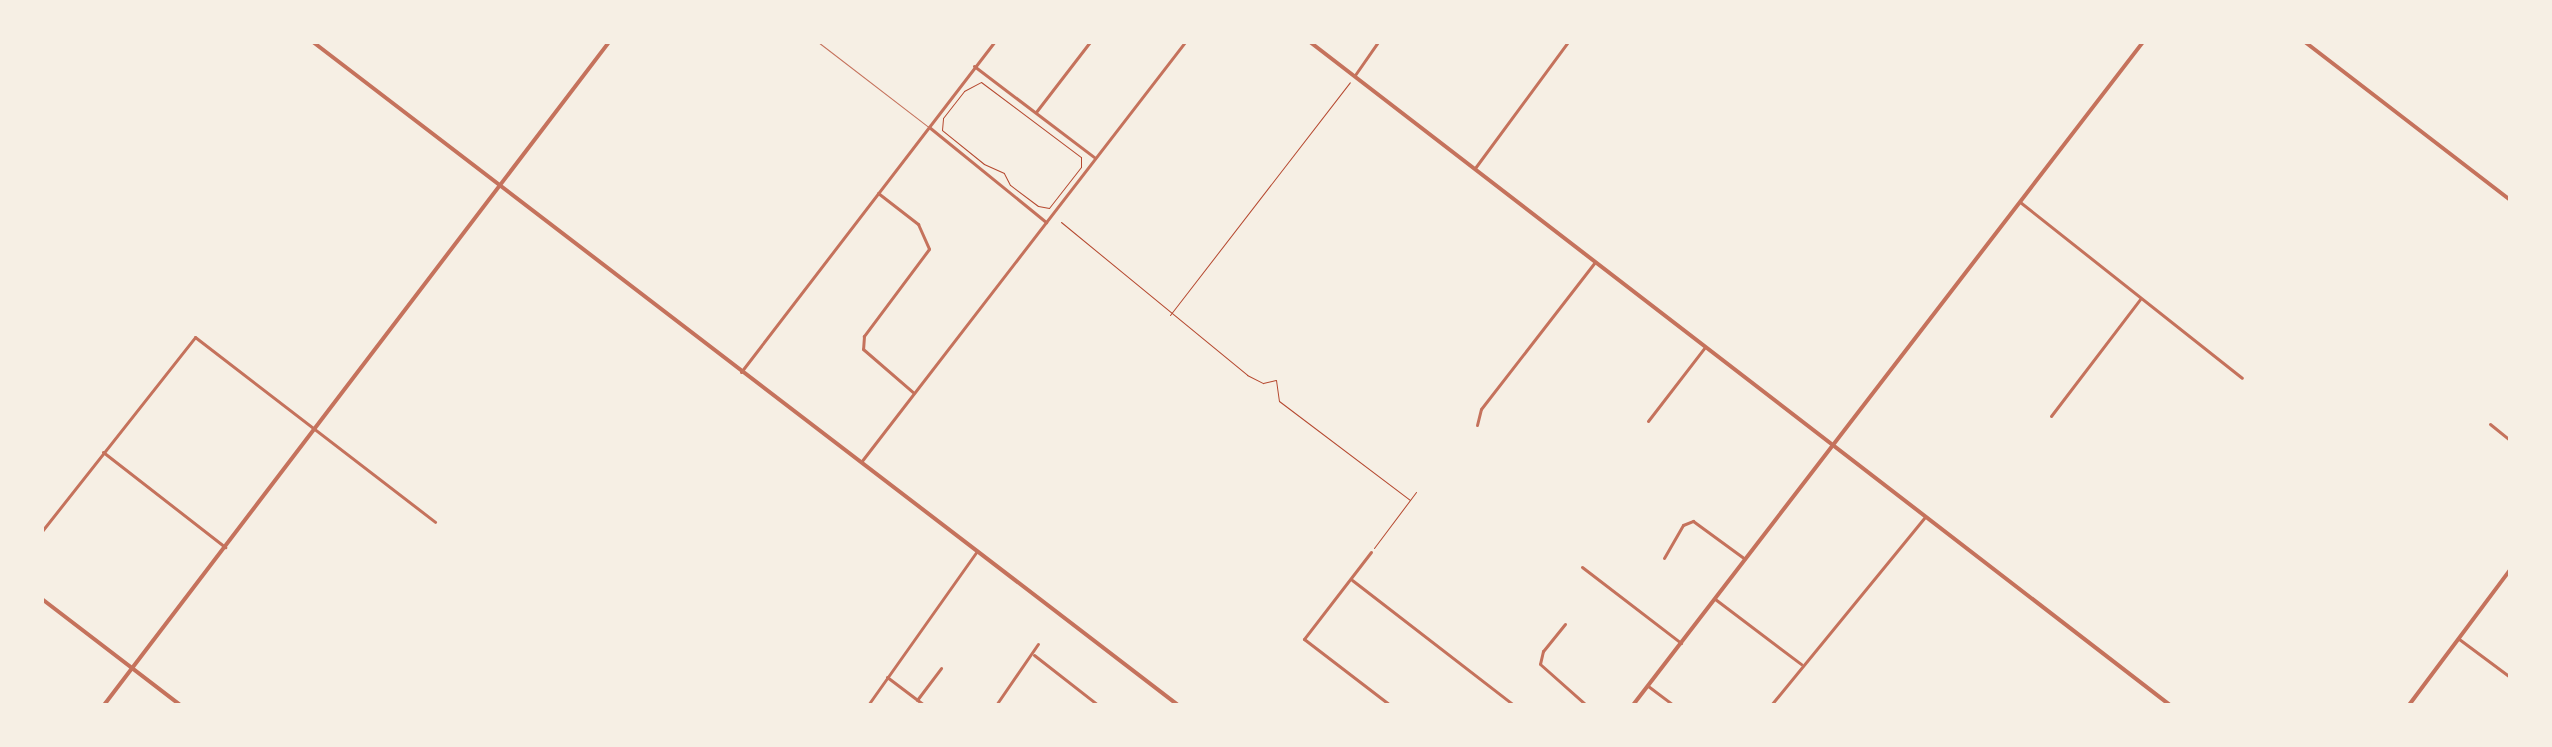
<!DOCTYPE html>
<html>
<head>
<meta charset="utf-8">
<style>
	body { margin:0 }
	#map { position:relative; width:2552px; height:747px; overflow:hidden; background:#f6efe4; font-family:Jost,sans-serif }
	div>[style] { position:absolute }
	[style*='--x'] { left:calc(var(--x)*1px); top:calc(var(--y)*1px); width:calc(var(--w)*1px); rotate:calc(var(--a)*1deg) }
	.path>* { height:1px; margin:-0.5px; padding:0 0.5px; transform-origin:0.5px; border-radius:0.5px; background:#b5482f }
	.service>* { height:1px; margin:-0.5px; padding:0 0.5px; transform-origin:0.5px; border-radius:0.5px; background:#c5725c }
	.minor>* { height:3px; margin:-1.5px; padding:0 1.5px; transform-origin:1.5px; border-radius:1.5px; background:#c5725c }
	.tertiary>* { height:4px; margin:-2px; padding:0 2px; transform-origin:2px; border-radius:2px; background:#c5725c }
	span { translate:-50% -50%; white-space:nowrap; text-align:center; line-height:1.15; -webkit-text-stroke:8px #f6efe4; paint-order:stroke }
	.frame { position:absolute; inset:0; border:44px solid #f6efe4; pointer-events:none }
</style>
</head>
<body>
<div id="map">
	<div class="path">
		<i style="--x:981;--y:82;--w:125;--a:36.9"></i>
		<i style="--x:1081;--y:157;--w:10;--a:90"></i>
		<i style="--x:1081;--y:167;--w:52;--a:128"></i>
		<i style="--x:1049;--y:208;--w:11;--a:-170"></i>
		<i style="--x:1038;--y:206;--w:35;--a:-143"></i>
		<i style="--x:1010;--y:185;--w:13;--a:-117"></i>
		<i style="--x:1004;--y:173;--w:22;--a:-156"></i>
		<i style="--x:984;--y:164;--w:54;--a:-141"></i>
		<i style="--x:942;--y:130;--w:12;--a:-85"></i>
		<i style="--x:943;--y:118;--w:34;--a:-52"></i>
		<i style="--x:964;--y:91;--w:19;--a:-28"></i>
		<i style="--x:1061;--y:222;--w:241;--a:39.4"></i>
		<i style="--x:1247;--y:375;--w:18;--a:27"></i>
		<i style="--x:1263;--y:383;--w:13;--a:-13"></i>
		<i style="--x:1276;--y:380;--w:21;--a:82"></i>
		<i style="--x:1279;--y:401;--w:164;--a:37.1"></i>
		<i style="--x:1170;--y:315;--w:294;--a:-52.3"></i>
		<i style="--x:1374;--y:548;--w:70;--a:-53.1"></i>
	</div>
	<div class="service">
		<i style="--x:818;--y:42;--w:138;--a:37.6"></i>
	</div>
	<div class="minor">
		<i style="--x:974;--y:66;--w:152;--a:37.2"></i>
		<i style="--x:1355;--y:75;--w:40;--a:-55.1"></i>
		<i style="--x:1036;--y:112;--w:88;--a:-52.4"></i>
		<i style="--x:929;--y:127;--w:151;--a:39.1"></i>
		<i style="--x:1475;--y:168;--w:157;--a:-53.6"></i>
		<i style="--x:878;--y:193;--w:51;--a:37.8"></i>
		<i style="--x:918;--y:224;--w:27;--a:66"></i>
		<i style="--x:929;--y:249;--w:109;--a:126.8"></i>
		<i style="--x:864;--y:336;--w:13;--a:94"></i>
		<i style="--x:863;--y:349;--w:67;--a:40.8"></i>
		<i style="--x:2020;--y:202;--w:283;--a:38.4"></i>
		<i style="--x:741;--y:372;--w:416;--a:-52.5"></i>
		<i style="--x:2051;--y:416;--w:147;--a:-52.7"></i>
		<i style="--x:1648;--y:421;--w:93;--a:-52.4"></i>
		<i style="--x:2490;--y:424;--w:26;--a:39"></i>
		<i style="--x:1477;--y:425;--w:16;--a:-76"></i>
		<i style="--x:1481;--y:409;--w:186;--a:-52.2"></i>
		<i style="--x:103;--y:452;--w:155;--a:37.9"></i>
		<i style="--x:861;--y:462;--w:530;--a:-52.35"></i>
		<i style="--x:42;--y:531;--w:247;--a:-51.7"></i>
		<i style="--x:195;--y:337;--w:303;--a:37.6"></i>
		<i style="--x:1371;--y:552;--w:110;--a:127.6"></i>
		<i style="--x:1304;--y:639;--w:108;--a:37.5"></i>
		<i style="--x:1664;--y:558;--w:38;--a:-60"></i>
		<i style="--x:1683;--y:525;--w:11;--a:-22"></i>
		<i style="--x:1693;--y:521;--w:64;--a:36.2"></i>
		<i style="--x:1582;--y:567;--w:125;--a:37.5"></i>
		<i style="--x:1352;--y:580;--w:205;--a:37.7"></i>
		<i style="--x:1715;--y:599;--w:108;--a:37.1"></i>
		<i style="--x:1565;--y:624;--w:35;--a:129"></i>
		<i style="--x:1543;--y:651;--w:13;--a:103"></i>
		<i style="--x:1540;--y:664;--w:62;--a:41.7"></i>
		<i style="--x:2459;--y:639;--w:64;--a:36.7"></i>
		<i style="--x:1034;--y:655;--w:81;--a:38"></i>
		<i style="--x:887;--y:677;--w:46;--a:37.1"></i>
		<i style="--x:1648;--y:686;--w:31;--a:37"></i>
		<i style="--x:917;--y:700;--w:40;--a:-53"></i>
		<i style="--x:868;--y:705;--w:189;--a:-54.7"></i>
		<i style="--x:996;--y:705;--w:74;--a:-55.5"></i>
		<i style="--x:1771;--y:705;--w:243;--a:-50.7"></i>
	</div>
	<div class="tertiary">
		<i style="--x:313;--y:42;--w:1090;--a:37.47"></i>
		<i style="--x:1310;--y:42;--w:1086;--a:37.63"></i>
		<i style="--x:2305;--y:42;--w:259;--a:37.6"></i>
		<i style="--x:42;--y:599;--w:174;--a:37.5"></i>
		<i style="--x:104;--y:705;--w:833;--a:-52.7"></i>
		<i style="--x:1633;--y:705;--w:836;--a:-52.43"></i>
		<i style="--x:2409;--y:705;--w:169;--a:-53.2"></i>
	</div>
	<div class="frame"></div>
</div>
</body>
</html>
